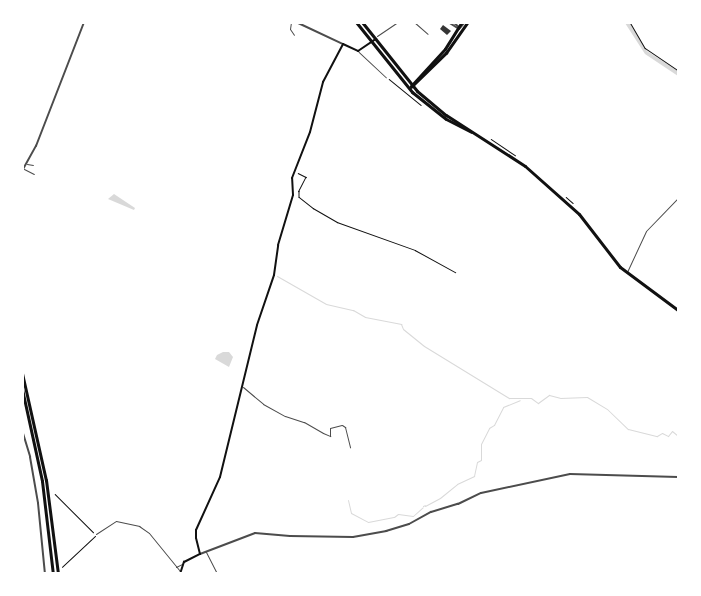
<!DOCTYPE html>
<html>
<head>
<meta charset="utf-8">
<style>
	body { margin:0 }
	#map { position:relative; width:701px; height:596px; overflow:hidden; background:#fff; font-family:Commissioner,sans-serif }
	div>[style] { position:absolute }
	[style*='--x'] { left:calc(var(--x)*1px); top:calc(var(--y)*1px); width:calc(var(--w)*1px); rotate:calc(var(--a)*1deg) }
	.water>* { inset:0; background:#d9d9d9 }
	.stream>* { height:1px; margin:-0.5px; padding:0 0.5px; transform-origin:0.5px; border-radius:0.5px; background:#d9d9d9 }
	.building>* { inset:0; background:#353535 }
	.path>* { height:0.5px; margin:-0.25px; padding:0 0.25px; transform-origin:0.25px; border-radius:0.25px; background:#111 }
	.service>* { height:0.5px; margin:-0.25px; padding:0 0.25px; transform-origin:0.25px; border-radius:0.25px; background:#4c4c4c }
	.minor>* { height:1px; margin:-0.5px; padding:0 0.5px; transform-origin:0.5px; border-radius:0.5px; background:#4c4c4c }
	.tertiary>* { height:2px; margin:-1px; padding:0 1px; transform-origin:1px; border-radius:1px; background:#4c4c4c }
	.secondary>* { height:2px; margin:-1px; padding:0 1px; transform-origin:1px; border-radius:1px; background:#111 }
	.primary>* { height:2.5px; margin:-1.25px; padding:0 1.25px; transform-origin:1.25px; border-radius:1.25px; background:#111 }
	.trunk>* { height:3px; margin:-1.5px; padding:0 1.5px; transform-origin:1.5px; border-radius:1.5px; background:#111 }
	.motorway>* { height:3px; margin:-1.5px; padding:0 1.5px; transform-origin:1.5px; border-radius:1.5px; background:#111 }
	span { translate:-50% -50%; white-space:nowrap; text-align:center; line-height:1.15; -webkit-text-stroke:5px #fff; paint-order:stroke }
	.frame { position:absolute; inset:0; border:24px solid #fff; pointer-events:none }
</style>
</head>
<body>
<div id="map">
	<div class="water">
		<i style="clip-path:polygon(625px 23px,630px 23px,647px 51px,678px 71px,678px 76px,645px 54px)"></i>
		<i style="clip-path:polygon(114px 194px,135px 208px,134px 210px,108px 199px)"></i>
		<i style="clip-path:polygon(223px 352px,229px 352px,233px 357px,229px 367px,215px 359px,217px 355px)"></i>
	</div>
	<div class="stream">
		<i style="--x:277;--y:276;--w:56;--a:29.7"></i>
		<i style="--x:326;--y:304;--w:28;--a:13"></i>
		<i style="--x:353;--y:310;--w:14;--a:30"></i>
		<i style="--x:365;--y:317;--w:37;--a:11"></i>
		<i style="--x:401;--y:324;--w:5;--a:68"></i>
		<i style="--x:403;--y:329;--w:27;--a:39"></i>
		<i style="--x:424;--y:346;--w:100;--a:31.5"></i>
		<i style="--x:509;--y:398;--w:22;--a:0"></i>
		<i style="--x:531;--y:398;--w:9;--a:36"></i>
		<i style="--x:538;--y:403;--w:14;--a:-36"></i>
		<i style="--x:549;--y:395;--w:11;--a:15"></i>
		<i style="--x:560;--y:398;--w:27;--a:-2"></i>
		<i style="--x:587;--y:397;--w:23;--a:31"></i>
		<i style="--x:607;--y:409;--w:29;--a:44"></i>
		<i style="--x:628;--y:429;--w:30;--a:14"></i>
		<i style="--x:657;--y:436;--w:6;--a:-31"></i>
		<i style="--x:662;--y:433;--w:7;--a:27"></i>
		<i style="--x:668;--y:436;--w:6;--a:-51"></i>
		<i style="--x:672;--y:431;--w:8;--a:40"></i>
		<i style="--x:348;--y:500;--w:13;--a:77"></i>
		<i style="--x:351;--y:513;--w:19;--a:28"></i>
		<i style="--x:368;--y:522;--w:26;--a:-11"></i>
		<i style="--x:394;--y:517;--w:5;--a:-37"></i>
		<i style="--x:398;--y:514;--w:15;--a:8"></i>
		<i style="--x:413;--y:516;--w:13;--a:-42"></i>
		<i style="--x:423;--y:506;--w:2;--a:-27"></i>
		<i style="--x:425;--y:506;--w:17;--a:-28"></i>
		<i style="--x:440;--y:498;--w:22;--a:-39"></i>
		<i style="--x:457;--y:484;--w:19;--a:-25"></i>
		<i style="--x:474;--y:476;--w:14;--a:-78"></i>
		<i style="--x:477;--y:462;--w:4;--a:-27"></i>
		<i style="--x:481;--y:460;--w:16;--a:-90"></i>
		<i style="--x:481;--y:444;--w:18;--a:-63"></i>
		<i style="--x:489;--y:428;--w:6;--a:-31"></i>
		<i style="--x:494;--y:425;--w:20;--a:-63"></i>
		<i style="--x:503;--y:407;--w:18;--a:-22"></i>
	</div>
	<div class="building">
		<i style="clip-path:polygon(443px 25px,451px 31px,447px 35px,440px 29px)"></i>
	</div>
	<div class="path">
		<i style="--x:630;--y:22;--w:30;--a:60"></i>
		<i style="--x:645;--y:48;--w:40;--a:34"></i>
		<i style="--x:389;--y:79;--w:41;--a:39.1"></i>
		<i style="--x:491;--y:139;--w:29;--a:34"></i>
		<i style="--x:298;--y:173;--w:9;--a:27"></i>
		<i style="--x:306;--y:177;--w:16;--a:117"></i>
		<i style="--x:299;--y:191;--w:6;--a:90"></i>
		<i style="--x:299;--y:197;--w:18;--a:38"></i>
		<i style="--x:313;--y:208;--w:28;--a:30"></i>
		<i style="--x:337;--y:222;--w:83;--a:19.7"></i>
		<i style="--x:415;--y:250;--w:46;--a:28.8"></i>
		<i style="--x:566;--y:197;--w:9;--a:41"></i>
		<i style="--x:55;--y:494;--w:54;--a:45"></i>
		<i style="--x:62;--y:567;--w:45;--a:-43.2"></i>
	</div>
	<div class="service">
		<i style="--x:359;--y:52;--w:37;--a:43"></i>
	</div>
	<div class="minor">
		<i style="--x:291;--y:22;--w:7;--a:98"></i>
		<i style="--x:290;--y:29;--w:7;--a:56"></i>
		<i style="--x:414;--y:22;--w:18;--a:41"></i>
		<i style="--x:377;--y:36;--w:25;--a:-34"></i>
		<i style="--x:27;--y:164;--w:6;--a:9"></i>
		<i style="--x:24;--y:169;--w:11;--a:27"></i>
		<i style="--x:627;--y:272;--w:45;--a:-65.1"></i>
		<i style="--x:646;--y:231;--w:46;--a:-45.9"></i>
		<i style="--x:243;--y:387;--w:26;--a:40"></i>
		<i style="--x:263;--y:404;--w:25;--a:29"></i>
		<i style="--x:285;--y:416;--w:20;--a:18"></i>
		<i style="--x:304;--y:422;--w:22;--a:30"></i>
		<i style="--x:323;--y:433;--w:8;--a:23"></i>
		<i style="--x:330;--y:436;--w:8;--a:-90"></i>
		<i style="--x:330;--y:428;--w:12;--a:-14"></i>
		<i style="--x:342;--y:425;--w:4;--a:34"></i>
		<i style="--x:345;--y:427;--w:21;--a:76"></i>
		<i style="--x:96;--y:534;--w:24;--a:-33"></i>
		<i style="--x:116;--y:521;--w:24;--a:12"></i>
		<i style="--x:139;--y:526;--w:12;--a:35"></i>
		<i style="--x:149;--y:533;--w:49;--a:50.8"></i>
		<i style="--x:206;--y:552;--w:25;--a:63"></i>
		<i style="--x:176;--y:567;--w:7;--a:-27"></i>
	</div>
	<div class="tertiary">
		<i style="--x:296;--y:22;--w:52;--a:25.1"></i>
		<i style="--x:448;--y:22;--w:13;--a:32"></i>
		<i style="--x:459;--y:29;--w:9;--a:-49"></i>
		<i style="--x:453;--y:22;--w:8;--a:40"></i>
		<i style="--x:22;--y:171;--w:29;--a:-61"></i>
		<i style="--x:36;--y:146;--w:133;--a:-68.8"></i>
		<i style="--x:22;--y:430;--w:28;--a:73"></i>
		<i style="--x:30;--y:457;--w:47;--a:80.1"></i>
		<i style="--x:38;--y:503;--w:71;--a:84.4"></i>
		<i style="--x:200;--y:554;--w:59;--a:-20.9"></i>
		<i style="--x:255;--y:533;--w:35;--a:5"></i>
		<i style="--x:290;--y:536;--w:63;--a:0.9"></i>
		<i style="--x:353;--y:537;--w:34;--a:-10"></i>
		<i style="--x:386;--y:531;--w:24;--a:-17"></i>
		<i style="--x:409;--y:524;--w:25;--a:-29"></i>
		<i style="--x:431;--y:512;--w:28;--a:-17"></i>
		<i style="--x:458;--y:504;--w:25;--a:-26"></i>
		<i style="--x:481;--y:493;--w:91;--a:-12.1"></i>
		<i style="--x:570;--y:474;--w:108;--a:1.6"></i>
	</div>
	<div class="secondary">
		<i style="--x:180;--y:574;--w:13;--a:-72"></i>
		<i style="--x:184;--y:562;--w:18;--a:-27"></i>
		<i style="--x:200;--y:554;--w:16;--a:-104"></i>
		<i style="--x:196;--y:538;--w:8;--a:-90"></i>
		<i style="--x:196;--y:530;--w:58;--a:-65.6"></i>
		<i style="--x:220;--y:477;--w:156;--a:-76.3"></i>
		<i style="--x:257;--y:325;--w:53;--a:-71.2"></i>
		<i style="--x:274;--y:275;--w:30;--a:-82"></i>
		<i style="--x:278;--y:245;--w:52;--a:-73.3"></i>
		<i style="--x:293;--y:195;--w:17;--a:-93"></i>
		<i style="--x:292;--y:178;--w:49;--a:-68.6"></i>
		<i style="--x:310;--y:132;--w:52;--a:-75.4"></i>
		<i style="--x:323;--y:82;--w:43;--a:-62.2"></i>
		<i style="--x:343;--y:44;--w:17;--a:25"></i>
		<i style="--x:358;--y:51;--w:22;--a:-34"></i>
	</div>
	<div class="primary">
		<i style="--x:411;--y:86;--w:50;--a:-47.4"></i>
		<i style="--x:445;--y:49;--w:32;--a:-58"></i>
		<i style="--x:411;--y:87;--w:49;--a:-44.2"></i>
		<i style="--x:446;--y:53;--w:38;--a:-55"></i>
	</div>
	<div class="trunk">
		<i style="--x:356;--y:22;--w:90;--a:51.3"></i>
		<i style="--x:412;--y:92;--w:43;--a:38.5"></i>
		<i style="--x:446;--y:119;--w:28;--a:27"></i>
		<i style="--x:362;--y:22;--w:88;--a:51.4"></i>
		<i style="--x:417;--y:91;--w:38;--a:40"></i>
		<i style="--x:446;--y:115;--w:94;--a:32.8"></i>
		<i style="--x:525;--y:166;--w:72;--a:41.6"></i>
		<i style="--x:579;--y:214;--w:67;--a:52.3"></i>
		<i style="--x:620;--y:267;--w:72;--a:36.6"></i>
	</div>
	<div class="motorway">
		<i style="--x:22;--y:373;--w:110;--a:77.4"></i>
		<i style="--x:46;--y:480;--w:95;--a:82.7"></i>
		<i style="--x:22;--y:389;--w:94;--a:77.7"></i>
		<i style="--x:42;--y:481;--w:94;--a:83.3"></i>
	</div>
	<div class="frame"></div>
</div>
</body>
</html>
